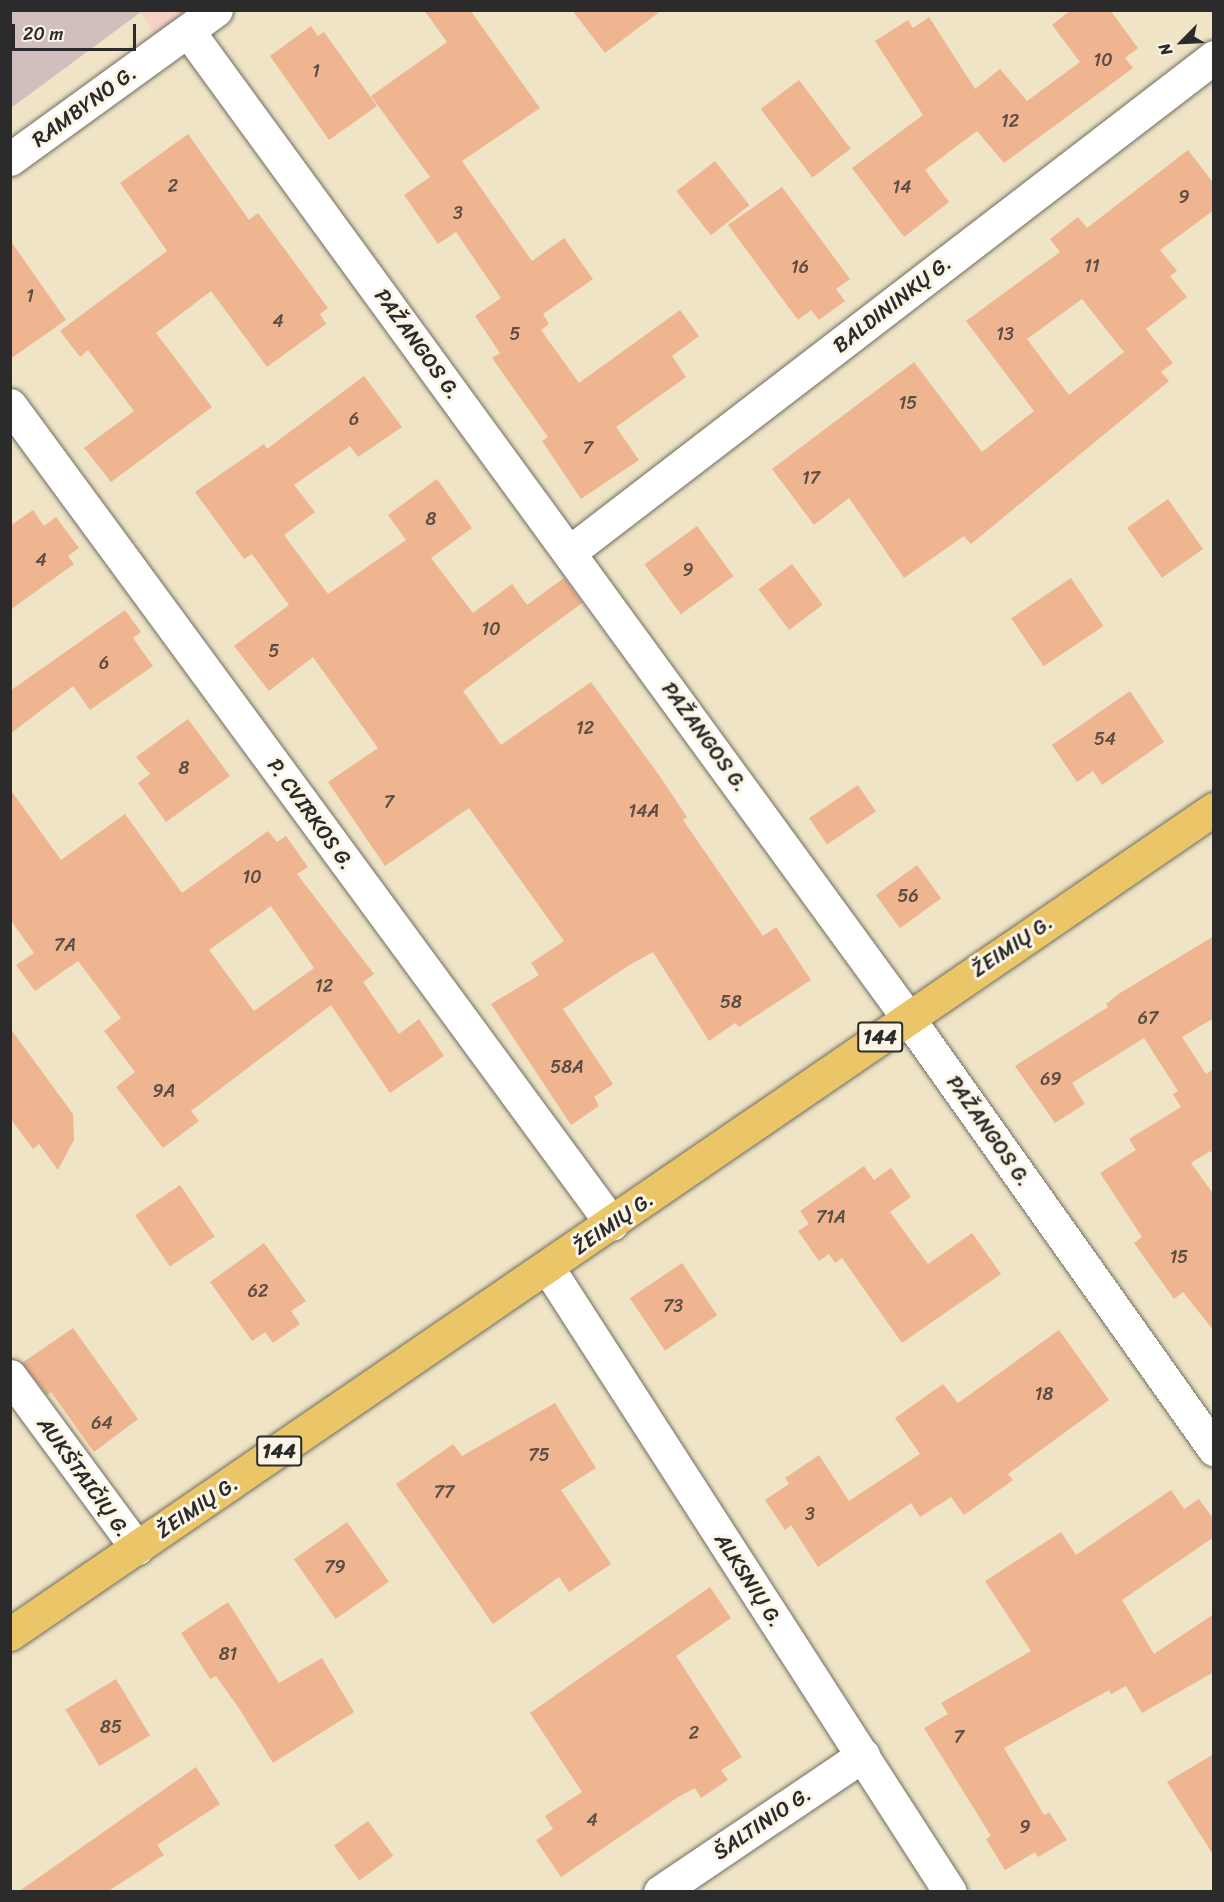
<!DOCTYPE html>
<html>
<head>
<meta charset="utf-8">
<style>
	body { margin:0 }
	#map { position:relative; width:1224px; height:1902px; overflow:hidden; background:#efe4c5; font-family:Sriracha,sans-serif }
	div>[style] { position:absolute }
	[style*='--x'] { left:calc(var(--x)*1px); top:calc(var(--y)*1px); width:calc(var(--w)*1px); rotate:calc(var(--a)*1deg) }
	.built>* { inset:0; background:#f6d2c4 }
	.industrial>* { inset:0; background:#d1bfbe }
	.building>* { inset:0; background:#efb590; transform-origin:0 0 }
	.roads { filter:drop-shadow(0 0 2px #706c61) drop-shadow(0 0 2px #706c61) }
	.minor>* { height:33px; margin:-16.5px; padding:0 16.5px; transform-origin:16.5px; border-radius:16.5px; background:#fff }
	.major>* { height:33px; margin:-16.5px; padding:0 16.5px; transform-origin:16.5px; border-radius:16.5px; background:#ebc669 }
	span { translate:-50% -50%; white-space:nowrap; text-align:center; line-height:1.15; -webkit-text-stroke:6px #fcf5e5; paint-order:stroke }
	.number-label { font-size:18px; color:#5c4e44 }
	.number-label span { -webkit-text-stroke-width:0 }
	.shield-label span { padding:2px 4px; background:#fcf5e5; border:2px solid; border-radius:4px; -webkit-text-stroke-width:0 }
	.shield-label { font-size:20px; color:#2b2b2b; font-weight:700 }
	.street-label { font-size:21px; color:#2b2b2b }
	.frame { position:absolute; inset:0; border:12px solid #2b2b2b; pointer-events:none }
	.north { position:absolute; left:1152px; top:12px; width:60px; height:60px; -webkit-text-stroke:4px #fcf5e5; paint-order:stroke; rotate:246deg; font-size:16px; font-weight:700; line-height:24px; text-align:center; color:#2b2b2b }
	.north::after { content:''; display:block; margin:auto; width:21px; height:27px; background:#2b2b2b; clip-path:polygon(50% 0,100% 100%,50% 72%,0 100%) }
	.scale { position:absolute; left:12px; top:24px; width:124px; height:27px; box-sizing:border-box; border:3px solid #2b2b2b; border-top:0; padding-left:8px; font-size:18px; line-height:21px; white-space:nowrap; color:#2b2b2b; -webkit-text-stroke:4px #fcf5e5; paint-order:stroke }
</style>
</head>
<body>
<div id="map">
	<div class="built">
		<i style="clip-path:polygon(140px 11px,195px 11px,157px 39px)"></i>
	</div>
	<div class="industrial">
		<i style="clip-path:polygon(11px 10px,140px 10px,141px 12px,11px 108px)"></i>
	</div>
	<div class="building">
		<i style="clip-path:polygon(424px 10px,470px 10px,540px 108px,462px 161px,532px 261px,564px 238px,593px 279px,543px 314px,549px 324px,541px 330px,579px 383px,680px 310px,699px 336px,672px 356px,686px 377px,616px 427px,639px 460px,581px 499px,542px 441px,548px 437px,492px 358px,500px 353px,475px 316px,501px 298px,456px 232px,438px 244px,404px 195px,430px 177px,371px 96px,447px 42px)"></i>
		<i style="clip-path:polygon(572px 10px,662px 10px,605px 53px)"></i>
		<i style="clip-path:polygon(1071px 10px,1110px 10px,1138px 48px,1125px 58px,1133px 68px,1004px 163px,977px 131px,925px 170px,949px 202px,904px 237px,852px 168px,923px 115px,875px 41px,908px 20px,913px 28px,929px 17px,975px 89px,1000px 69px,1027px 101px,1080px 62px,1052px 25px)"></i>
		<i style="clip-path:polygon(311px 26px,318px 36px,324px 32px,377px 106px,329px 140px,270px 56px)"></i>
		<i style="left:799px;top:80px;width:86px;height:48px;rotate:53deg"></i>
		<i style="clip-path:polygon(188px 134px,249px 220px,258px 213px,328px 308px,320px 314px,326px 324px,267px 367px,211px 291px,156px 333px,212px 407px,111px 482px,84px 448px,134px 411px,88px 350px,80px 357px,60px 331px,167px 251px,120px 183px)"></i>
		<i style="clip-path:polygon(evenodd,1188px 150px,1214px 184px,1214px 210px,1160px 250px,1177px 271px,1170px 276px,1187px 297px,1146px 329px,1173px 363px,1161px 372px,1169px 381px,971px 544px,964px 536px,904px 578px,849px 498px,814px 525px,772px 469px,914px 362px,982px 452px,1034px 411px,966px 321px,1060px 252px,1050px 239px,1078px 217px,1087px 228px,1188px 150px,1082px 299px,1124px 352px,1069px 395px,1027px 339px,1082px 299px)"></i>
		<i style="left:715px;top:161px;width:56px;height:49px;rotate:52deg"></i>
		<i style="clip-path:polygon(782px 187px,850px 279px,836px 289px,845px 301px,819px 320px,811px 310px,798px 320px,728px 225px)"></i>
		<i style="clip-path:polygon(10px 240px,66px 320px,10px 359px)"></i>
		<i style="clip-path:polygon(364px 376px,402px 427px,358px 457px,350px 446px,294px 485px,315px 512px,284px 535px,328px 594px,406px 540px,388px 515px,437px 479px,472px 528px,431px 558px,473px 613px,512px 584px,527px 605px,564px 578px,582px 603px,463px 691px,501px 745px,591px 682px,659px 775px,687px 817px,683px 820px,763px 936px,776px 927px,811px 980px,739px 1027px,735px 1023px,709px 1041px,653px 952px,631px 964px,563px 1009px,613px 1084px,594px 1097px,599px 1106px,571px 1125px,491px 1004px,539px 975px,531px 963px,564px 941px,469px 808px,385px 866px,328px 782px,378px 748px,313px 657px,269px 691px,234px 646px,289px 605px,252px 554px,244px 559px,195px 492px,264px 444px,267px 449px)"></i>
		<i style="left:1168px;top:499px;width:61px;height:50px;rotate:55deg"></i>
		<i style="clip-path:polygon(33px 510px,44px 526px,56px 517px,79px 548px,68px 556px,74px 564px,10px 610px,10px 526px)"></i>
		<i style="left:697px;top:526px;width:62px;height:65px;rotate:54deg"></i>
		<i style="left:792px;top:564px;width:51px;height:42px;rotate:53deg"></i>
		<i style="left:1071px;top:578px;width:58px;height:72px;rotate:56deg"></i>
		<i style="clip-path:polygon(125px 610px,141px 632px,133px 638px,153px 666px,90px 710px,73px 686px,10px 734px,10px 691px)"></i>
		<i style="clip-path:polygon(1130px 691px,1164px 742px,1102px 785px,1093px 771px,1077px 782px,1052px 745px)"></i>
		<i style="clip-path:polygon(188px 719px,230px 776px,166px 822px,138px 783px,150px 774px,136px 757px)"></i>
		<i style="left:858px;top:785px;width:32px;height:59px;rotate:56deg"></i>
		<i style="clip-path:polygon(evenodd,10px 789px,61px 860px,125px 814px,182px 893px,268px 831px,277px 842px,286px 836px,308px 867px,297px 874px,374px 974px,363px 982px,399px 1034px,419px 1019px,444px 1056px,390px 1093px,331px 1005px,191px 1111px,199px 1121px,163px 1148px,116px 1087px,135px 1072px,104px 1031px,121px 1018px,78px 961px,35px 991px,16px 965px,34px 953px,10px 919px,10px 789px,271px 906px,314px 968px,254px 1011px,209px 950px,271px 906px)"></i>
		<i style="left:917px;top:865px;width:41px;height:51px;rotate:54deg"></i>
		<i style="clip-path:polygon(1214px 936px,1214px 1018px,1182px 1037px,1206px 1074px,1214px 1069px,1214px 1156px,1210px 1151px,1191px 1163px,1214px 1195px,1214px 1331px,1183px 1292px,1174px 1299px,1134px 1243px,1142px 1237px,1100px 1173px,1136px 1150px,1129px 1139px,1181px 1107px,1173px 1094px,1178px 1091px,1144px 1038px,1072px 1083px,1085px 1104px,1055px 1123px,1015px 1066px,1108px 1007px,1106px 1004px,1120px 993px)"></i>
		<i style="clip-path:polygon(10px 1028px,73px 1114px,74px 1140px,58px 1170px,39px 1144px,33px 1149px,10px 1118px)"></i>
		<i style="clip-path:polygon(864px 1166px,874px 1180px,891px 1168px,911px 1197px,890px 1212px,928px 1264px,972px 1233px,1001px 1274px,902px 1343px,842px 1258px,835px 1263px,829px 1254px,819px 1261px,798px 1231px,809px 1224px,800px 1211px)"></i>
		<i style="left:180px;top:1185px;width:62px;height:54px;rotate:56deg"></i>
		<i style="clip-path:polygon(264px 1243px,306px 1301px,291px 1311px,300px 1324px,273px 1343px,265px 1332px,252px 1341px,210px 1282px)"></i>
		<i style="left:682px;top:1263px;width:63px;height:63px;rotate:56deg"></i>
		<i style="clip-path:polygon(73px 1328px,138px 1419px,94px 1452px,51px 1392px,47px 1395px,22px 1363px)"></i>
		<i style="clip-path:polygon(1059px 1330px,1109px 1400px,1008px 1474px,1013px 1480px,964px 1515px,951px 1497px,920px 1517px,911px 1503px,818px 1567px,791px 1525px,785px 1530px,765px 1500px,789px 1484px,785px 1478px,819px 1455px,849px 1501px,920px 1454px,895px 1418px,943px 1384px,958px 1403px)"></i>
		<i style="clip-path:polygon(555px 1403px,596px 1468px,561px 1490px,611px 1564px,569px 1592px,559px 1577px,493px 1624px,396px 1484px,453px 1444px,462px 1456px)"></i>
		<i style="clip-path:polygon(1171px 1490px,1184px 1509px,1199px 1499px,1214px 1520px,1214px 1537px,1122px 1600px,1154px 1654px,1214px 1614px,1214px 1672px,1142px 1713px,1126px 1686px,1111px 1694px,1109px 1690px,1004px 1748px,1044px 1815px,1049px 1812px,1067px 1840px,1038px 1857px,1035px 1852px,1005px 1870px,986px 1839px,991px 1836px,924px 1728px,948px 1714px,941px 1703px,1031px 1651px,985px 1581px,1061px 1532px,1076px 1555px)"></i>
		<i style="left:347px;top:1522px;width:73px;height:65px;rotate:55deg"></i>
		<i style="clip-path:polygon(710px 1587px,731px 1618px,676px 1656px,742px 1757px,721px 1770px,728px 1780px,701px 1798px,695px 1788px,678px 1797px,561px 1877px,536px 1840px,553px 1829px,545px 1816px,582px 1792px,530px 1713px)"></i>
		<i style="clip-path:polygon(228px 1602px,279px 1683px,322px 1658px,354px 1712px,273px 1763px,240px 1710px,216px 1676px,210px 1679px,181px 1633px)"></i>
		<i style="left:116px;top:1679px;width:66px;height:59px;rotate:59deg"></i>
		<i style="clip-path:polygon(1214px 1754px,1214px 1856px,1167px 1782px)"></i>
		<i style="clip-path:polygon(196px 1767px,220px 1804px,157px 1845px,164px 1855px,107px 1892px,18px 1892px)"></i>
		<i style="left:368px;top:1821px;width:43px;height:42px;rotate:54deg"></i>
	</div>
	<div class="roads">
		<div class="minor">
			<i style="--x:188;--y:31;--w:1222;--a:53.89"></i>
			<i style="--x:908;--y:1018;--w:529;--a:54.63"></i>
			<i style="--x:10;--y:159;--w:254;--a:-35.9"></i>
			<i style="--x:10;--y:405;--w:1016;--a:53.68"></i>
			<i style="--x:571;--y:551;--w:811;--a:-37.53"></i>
			<i style="--x:548;--y:1268;--w:742;--a:57.21"></i>
			<i style="--x:10;--y:1376;--w:214;--a:53.6"></i>
			<i style="--x:660;--y:1892;--w:245;--a:-34"></i>
		</div>
		<div class="major">
			<i style="--x:10;--y:1634;--w:1460;--a:-34.42"></i>
		</div>
	</div>
	<div class="number-label">
		<span style="left:1103px;top:60px">10</span>
		<span style="left:316px;top:71px">1</span>
		<span style="left:1010px;top:121px">12</span>
		<span style="left:173px;top:186px">2</span>
		<span style="left:902px;top:187px">14</span>
		<span style="left:1184px;top:197px">9</span>
		<span style="left:458px;top:213px">3</span>
		<span style="left:1092px;top:266px">11</span>
		<span style="left:800px;top:267px">16</span>
		<span style="left:30px;top:296px">1</span>
		<span style="left:278px;top:321px">4</span>
		<span style="left:515px;top:334px">5</span>
		<span style="left:1005px;top:334px">13</span>
		<span style="left:908px;top:403px">15</span>
		<span style="left:354px;top:419px">6</span>
		<span style="left:588px;top:448px">7</span>
		<span style="left:811px;top:478px">17</span>
		<span style="left:431px;top:519px">8</span>
		<span style="left:41px;top:560px">4</span>
		<span style="left:688px;top:570px">9</span>
		<span style="left:491px;top:629px">10</span>
		<span style="left:274px;top:651px">5</span>
		<span style="left:104px;top:663px">6</span>
		<span style="left:585px;top:728px">12</span>
		<span style="left:1105px;top:739px">54</span>
		<span style="left:184px;top:768px">8</span>
		<span style="left:389px;top:802px">7</span>
		<span style="left:644px;top:811px">14A</span>
		<span style="left:252px;top:877px">10</span>
		<span style="left:908px;top:896px">56</span>
		<span style="left:65px;top:945px">7A</span>
		<span style="left:324px;top:986px">12</span>
		<span style="left:731px;top:1002px">58</span>
		<span style="left:1148px;top:1018px">67</span>
		<span style="left:567px;top:1067px">58A</span>
		<span style="left:1051px;top:1079px">69</span>
		<span style="left:164px;top:1091px">9A</span>
		<span style="left:831px;top:1217px">71A</span>
		<span style="left:1179px;top:1257px">15</span>
		<span style="left:258px;top:1291px">62</span>
		<span style="left:673px;top:1306px">73</span>
		<span style="left:1044px;top:1394px">18</span>
		<span style="left:102px;top:1423px">64</span>
		<span style="left:539px;top:1455px">75</span>
		<span style="left:444px;top:1492px">77</span>
		<span style="left:810px;top:1514px">3</span>
		<span style="left:335px;top:1567px">79</span>
		<span style="left:228px;top:1654px">81</span>
		<span style="left:111px;top:1727px">85</span>
		<span style="left:694px;top:1733px">2</span>
		<span style="left:959px;top:1737px">7</span>
		<span style="left:592px;top:1820px">4</span>
		<span style="left:1025px;top:1827px">9</span>
	</div>
	<div class="shield-label">
		<span style="left:880px;top:1037px">144</span>
		<span style="left:279px;top:1451px">144</span>
	</div>
	<div class="street-label">
		<span style="left:84px;top:106px;rotate:-36deg">RAMBYNO G.</span>
		<span style="left:892px;top:304px;rotate:-38deg">BALDININKŲ G.</span>
		<span style="left:418px;top:344px;rotate:54deg">PAŽANGOS G.</span>
		<span style="left:705px;top:737px;rotate:54deg">PAŽANGOS G.</span>
		<span style="left:311px;top:814px;rotate:54deg">P. CVIRKOS G.</span>
		<span style="left:1012px;top:946px;rotate:-34deg">ŽEIMIŲ G.</span>
		<span style="left:989px;top:1131px;rotate:55deg">PAŽANGOS G.</span>
		<span style="left:613px;top:1223px;rotate:-35deg">ŽEIMIŲ G.</span>
		<span style="left:84px;top:1477px;rotate:54deg">AUKŠTAIČIŲ G.</span>
		<span style="left:197px;top:1507px;rotate:-34deg">ŽEIMIŲ G.</span>
		<span style="left:749px;top:1580px;rotate:57deg">ALKSNIŲ G.</span>
		<span style="left:762px;top:1823px;rotate:-34deg">ŠALTINIO G.</span>
	</div>
	<div class="frame"></div>
	<div class="north">N</div>
	<div class="scale">20 m</div>
</div>
</body>
</html>
